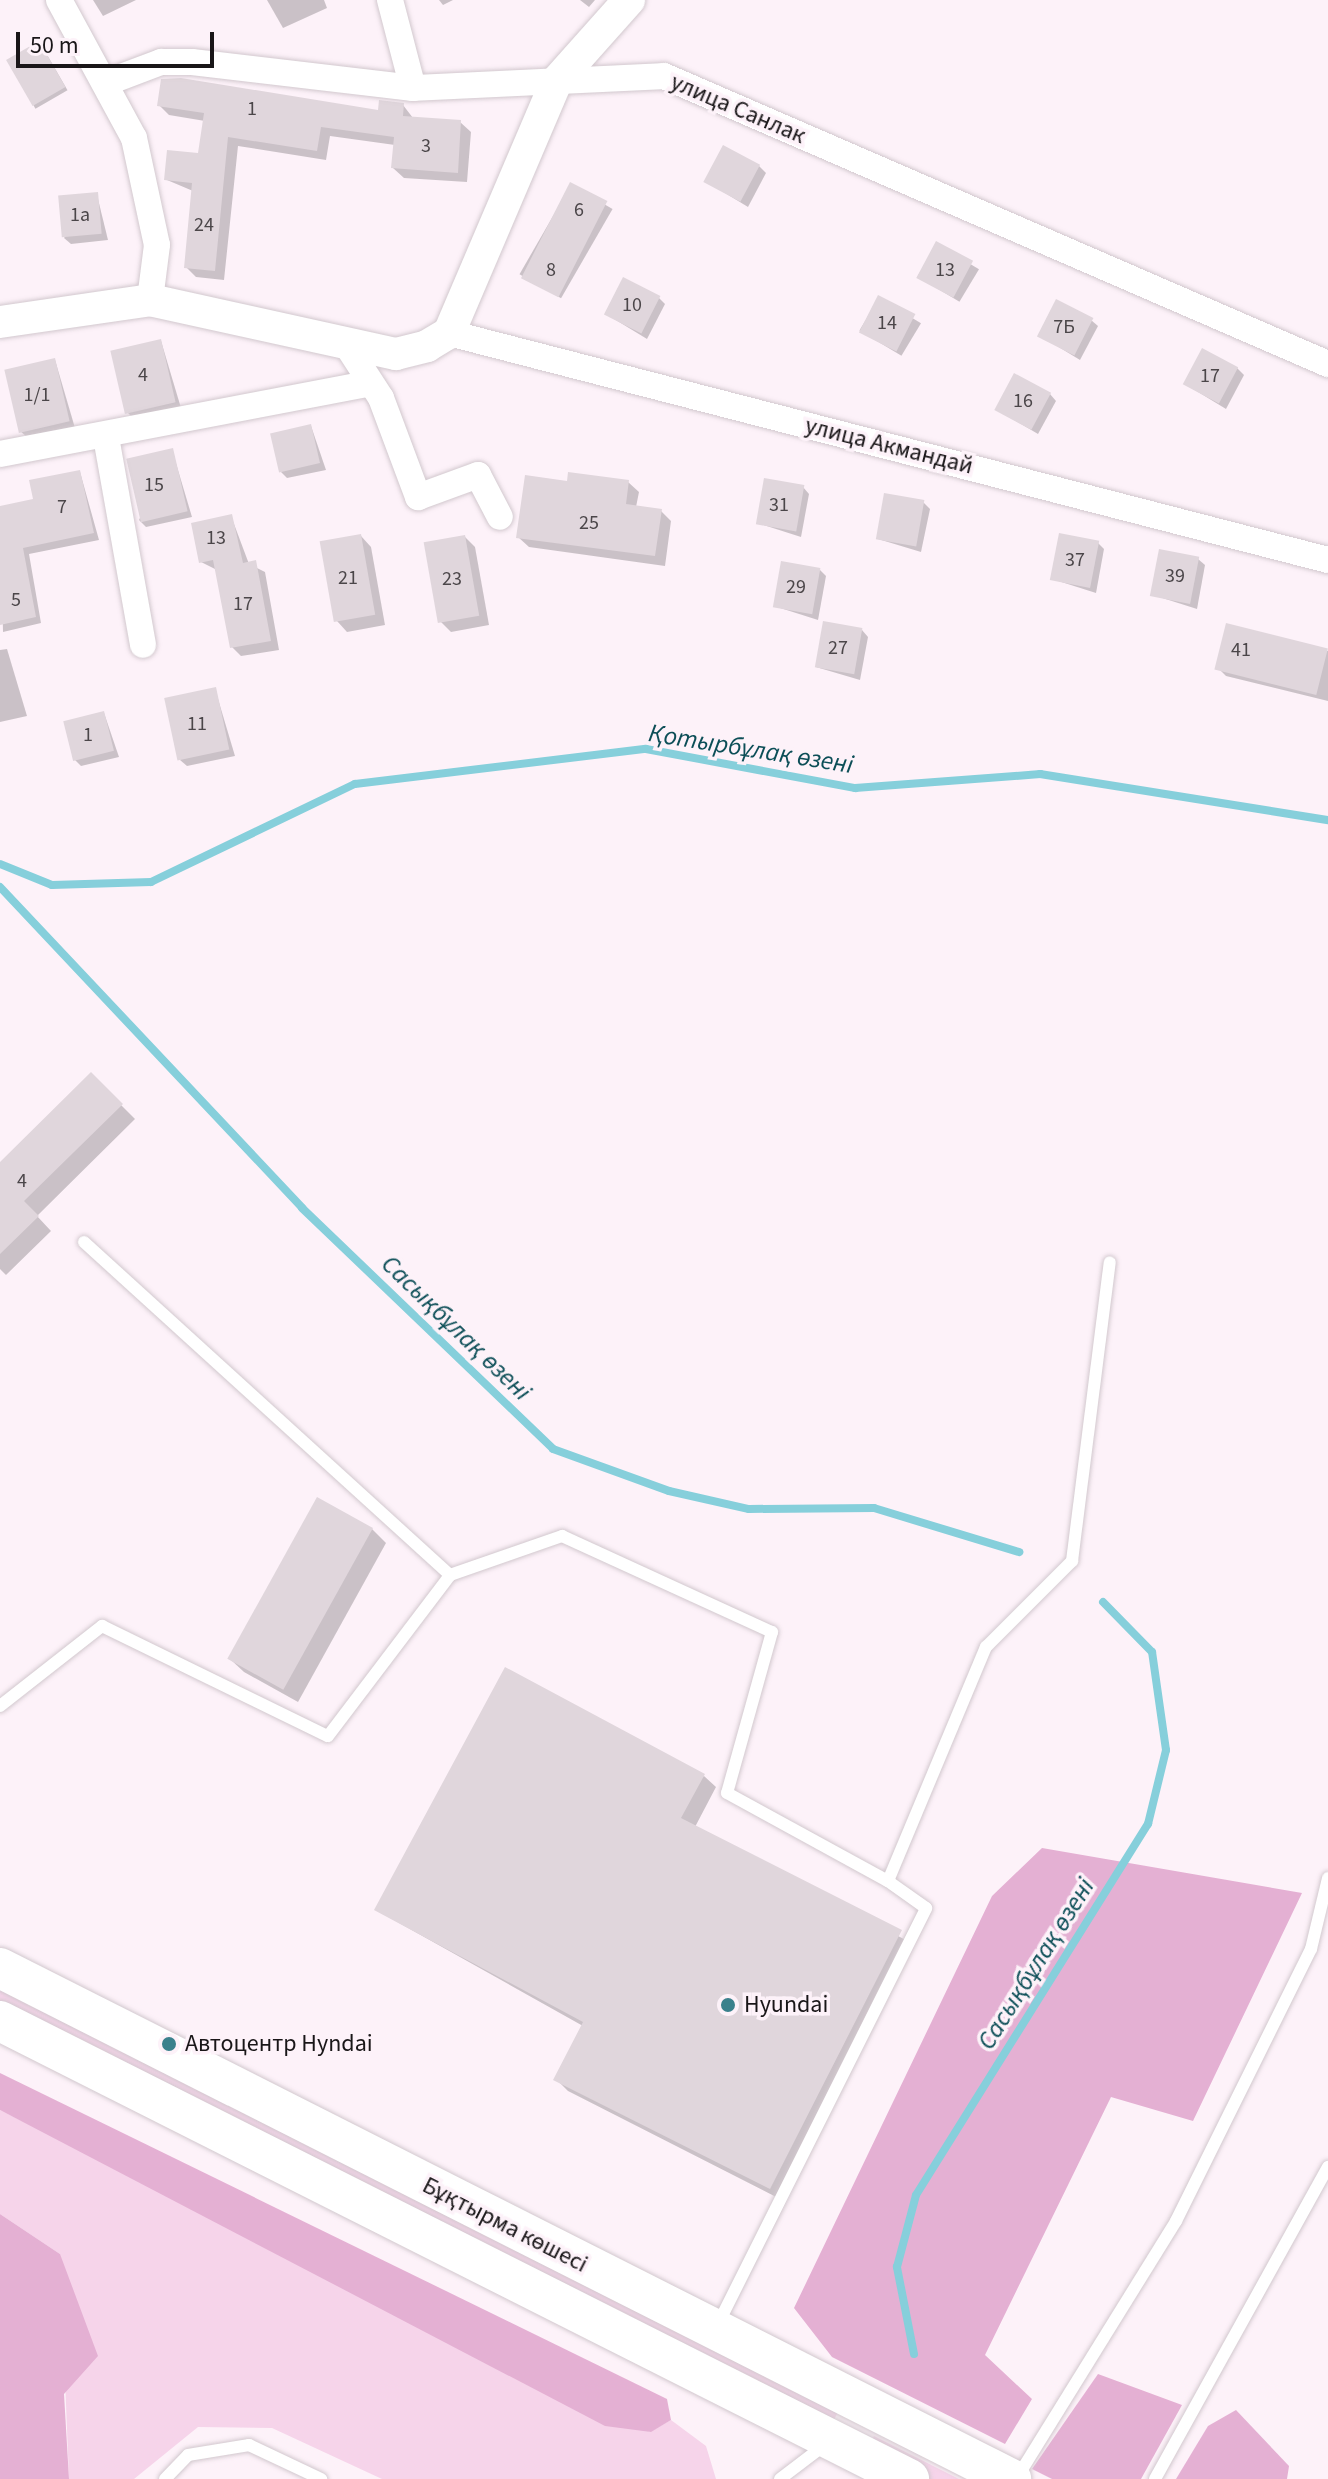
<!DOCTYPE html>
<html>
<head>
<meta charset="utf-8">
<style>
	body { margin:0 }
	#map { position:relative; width:1328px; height:2479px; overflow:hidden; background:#fdf2f9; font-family:"Source Sans 3",sans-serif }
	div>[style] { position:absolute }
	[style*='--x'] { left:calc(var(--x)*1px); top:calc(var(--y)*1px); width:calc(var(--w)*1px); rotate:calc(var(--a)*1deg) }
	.green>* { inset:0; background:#f6d4ea; transform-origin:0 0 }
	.forest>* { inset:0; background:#e4b0d3 }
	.shadow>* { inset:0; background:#0003; transform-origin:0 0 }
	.stream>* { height:8px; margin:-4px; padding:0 4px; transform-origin:4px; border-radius:4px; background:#86cfdb }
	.building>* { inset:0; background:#e0d6dc; transform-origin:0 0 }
	.roads { filter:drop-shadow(0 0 2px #d2c8ce) drop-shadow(0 0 2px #d2c8ce) }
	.service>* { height:12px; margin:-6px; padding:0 6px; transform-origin:6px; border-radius:6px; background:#fff }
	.minor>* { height:26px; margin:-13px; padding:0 13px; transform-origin:13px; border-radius:13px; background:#fff }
	.tertiary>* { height:32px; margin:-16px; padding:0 16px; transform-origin:16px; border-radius:16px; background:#fff }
	.primary>* { height:40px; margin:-20px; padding:0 20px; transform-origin:20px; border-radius:20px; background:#fff }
	.dots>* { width:22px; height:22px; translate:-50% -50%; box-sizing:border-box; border:4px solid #fdf2f9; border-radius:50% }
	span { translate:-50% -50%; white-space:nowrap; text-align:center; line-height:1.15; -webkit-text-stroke:7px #fdf2f9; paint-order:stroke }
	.number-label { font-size:20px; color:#4b4649 }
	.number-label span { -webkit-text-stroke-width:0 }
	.street-label { font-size:24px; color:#191618 }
	.poi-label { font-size:24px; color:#191618 }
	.left { translate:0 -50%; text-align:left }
	.water-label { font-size:26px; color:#0c4e57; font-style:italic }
	.scale { position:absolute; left:16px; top:32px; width:198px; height:36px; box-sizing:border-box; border:4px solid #191618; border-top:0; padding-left:10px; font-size:24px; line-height:28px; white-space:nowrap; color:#191618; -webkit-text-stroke:6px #fdf2f9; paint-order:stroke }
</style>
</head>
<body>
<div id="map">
	<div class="green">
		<i style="left:0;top:1986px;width:940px;height:21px;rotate:27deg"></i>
		<i style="clip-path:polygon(0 2110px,650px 2432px,671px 2420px,706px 2446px,716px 2479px,382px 2479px,272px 2428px,198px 2427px,134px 2479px,69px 2479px,60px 2254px,0 2214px)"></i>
		<i style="clip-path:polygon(874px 2436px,959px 2479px,925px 2479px,867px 2450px)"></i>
	</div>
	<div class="forest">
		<i style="clip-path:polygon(1042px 1848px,1302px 1893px,1193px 2121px,1111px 2097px,985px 2355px,1032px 2399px,1005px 2444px,832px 2357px,794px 2308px,992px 1896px)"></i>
		<i style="clip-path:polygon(0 2073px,667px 2399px,671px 2420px,651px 2432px,605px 2426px,0 2110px)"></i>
		<i style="clip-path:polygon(0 2214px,60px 2254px,98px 2356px,64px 2394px,69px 2479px,0 2479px)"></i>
		<i style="clip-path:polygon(1098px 2374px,1182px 2405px,1141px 2479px,1052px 2479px,1032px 2469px)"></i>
		<i style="clip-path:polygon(1236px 2410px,1289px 2466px,1287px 2479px,1176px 2479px,1208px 2426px)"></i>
	</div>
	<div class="shadow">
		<i style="clip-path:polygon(93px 0,136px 0,103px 16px)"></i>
		<i style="clip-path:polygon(267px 0,324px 0,327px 8px,283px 28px)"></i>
		<i style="clip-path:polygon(439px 0,453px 0,443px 5px)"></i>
		<i style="clip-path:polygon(580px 0,595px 0,589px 7px)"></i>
		<i style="left:42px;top:46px;width:51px;height:37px;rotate:60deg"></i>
		<i style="clip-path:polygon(159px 105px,380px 112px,403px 105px,413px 118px,460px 122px,471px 132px,467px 182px,404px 178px,393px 168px,395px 145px,330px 136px,326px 160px,238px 146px,224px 280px,196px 277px,186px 267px,193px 191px,167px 180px,199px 155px,205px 121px,169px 115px)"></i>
		<i style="clip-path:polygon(759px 166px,766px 173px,748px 207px,707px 182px)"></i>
		<i style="left:571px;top:185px;width:48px;height:103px;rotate:30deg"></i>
		<i style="clip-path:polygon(97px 195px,108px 240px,71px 244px,64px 238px)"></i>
		<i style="left:937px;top:244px;width:49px;height:38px;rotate:31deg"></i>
		<i style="clip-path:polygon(659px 298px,665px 304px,647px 339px,606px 314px)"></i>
		<i style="left:879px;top:298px;width:49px;height:38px;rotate:31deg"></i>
		<i style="clip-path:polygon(1091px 320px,1098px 326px,1080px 360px,1039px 335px)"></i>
		<i style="clip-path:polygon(161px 341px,181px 408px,133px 418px,126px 411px)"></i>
		<i style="clip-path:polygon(55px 360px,75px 428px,27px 437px,20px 431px)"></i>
		<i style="clip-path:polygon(1237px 368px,1244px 375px,1226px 409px,1185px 384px)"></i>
		<i style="clip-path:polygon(1050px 394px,1056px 401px,1038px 434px,997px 410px)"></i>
		<i style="clip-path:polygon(311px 426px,326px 470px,287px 478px,281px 472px)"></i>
		<i style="clip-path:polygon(172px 450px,192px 517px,146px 527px,139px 520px)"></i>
		<i style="clip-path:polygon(80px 472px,99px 540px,29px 554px,41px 623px,3px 632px,0 508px,36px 500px)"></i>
		<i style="clip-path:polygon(628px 482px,639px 492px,636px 507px,661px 511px,671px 521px,665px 566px,529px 547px,518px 537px,569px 483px)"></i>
		<i style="clip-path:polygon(803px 487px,809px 494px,801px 537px,757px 523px)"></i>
		<i style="clip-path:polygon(923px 502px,930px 509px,921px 552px,878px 539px)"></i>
		<i style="clip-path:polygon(231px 516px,249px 564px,265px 572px,279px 650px,241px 656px,232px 647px,217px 570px,201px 562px)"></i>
		<i style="clip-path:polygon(361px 536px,371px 547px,385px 625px,347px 632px,337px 621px)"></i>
		<i style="clip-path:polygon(465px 537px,475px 547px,489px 625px,451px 632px,441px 622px)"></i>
		<i style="clip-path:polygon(1098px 543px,1104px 549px,1096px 593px,1052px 579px)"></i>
		<i style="clip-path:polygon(1198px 559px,1205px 565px,1197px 609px,1153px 595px)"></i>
		<i style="clip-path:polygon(820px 570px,826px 576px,818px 620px,774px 606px)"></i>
		<i style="clip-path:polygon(1228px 626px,1328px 651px,1328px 701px,1226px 676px,1219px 669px)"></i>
		<i style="clip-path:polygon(862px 630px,868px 637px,860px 680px,816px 667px)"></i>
		<i style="clip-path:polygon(7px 649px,27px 716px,0 722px,0 650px)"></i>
		<i style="clip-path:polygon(215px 689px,235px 756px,187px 766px,180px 760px)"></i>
		<i style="clip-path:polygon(104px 713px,119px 757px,81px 766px,74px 759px)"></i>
		<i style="clip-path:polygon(91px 1075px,135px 1119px,37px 1216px,51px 1231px,6px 1275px,0 1269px,0 1164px)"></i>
		<i style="clip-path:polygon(372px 1529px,386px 1543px,298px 1702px,244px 1672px,230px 1659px)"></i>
		<i style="clip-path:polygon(704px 1776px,716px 1787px,695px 1827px,913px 1944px,782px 2200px,568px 2091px,556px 2079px,583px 2026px,376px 1910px)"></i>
	</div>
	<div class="stream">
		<i style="--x:0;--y:864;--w:56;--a:22"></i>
		<i style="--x:52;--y:885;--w:99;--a:-1.7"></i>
		<i style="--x:151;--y:882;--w:226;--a:-25.7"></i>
		<i style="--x:355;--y:784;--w:293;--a:-6.9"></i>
		<i style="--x:646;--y:749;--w:213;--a:10.6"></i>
		<i style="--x:855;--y:788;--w:186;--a:-4.3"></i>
		<i style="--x:1040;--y:774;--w:292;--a:9.1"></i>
		<i style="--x:0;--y:887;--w:441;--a:46.7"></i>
		<i style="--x:302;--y:1208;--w:348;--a:43.8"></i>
		<i style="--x:553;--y:1449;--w:123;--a:19.9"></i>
		<i style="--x:669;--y:1491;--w:82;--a:12.7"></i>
		<i style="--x:749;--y:1509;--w:125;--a:-0.5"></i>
		<i style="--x:874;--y:1508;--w:152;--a:16.9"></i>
		<i style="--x:914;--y:2354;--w:89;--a:-101.1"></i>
		<i style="--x:897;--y:2267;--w:74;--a:-75.2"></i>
		<i style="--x:916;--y:2195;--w:438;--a:-58"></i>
		<i style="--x:1148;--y:1824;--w:76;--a:-76.3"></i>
		<i style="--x:1166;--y:1750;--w:99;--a:-98.1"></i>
		<i style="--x:1152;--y:1652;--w:70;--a:-134.4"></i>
	</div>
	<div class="building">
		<i style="left:39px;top:41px;width:53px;height:38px;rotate:60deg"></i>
		<i style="clip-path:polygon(181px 78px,378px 110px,379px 100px,404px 103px,403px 116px,461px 120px,458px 173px,391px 168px,394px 137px,321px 127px,317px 151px,228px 137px,215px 271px,184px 268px,192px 183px,164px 180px,167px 150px,198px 153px,204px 113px,157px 106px,161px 79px)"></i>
		<i style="left:723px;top:145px;width:42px;height:42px;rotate:28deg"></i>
		<i style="left:570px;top:182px;width:42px;height:108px;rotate:27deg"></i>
		<i style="left:98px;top:192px;width:42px;height:40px;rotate:85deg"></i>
		<i style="left:936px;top:241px;width:42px;height:42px;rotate:28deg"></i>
		<i style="left:623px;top:277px;width:42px;height:42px;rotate:27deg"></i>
		<i style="left:878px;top:295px;width:42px;height:42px;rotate:27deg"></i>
		<i style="left:1056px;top:299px;width:42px;height:42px;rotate:27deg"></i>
		<i style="left:161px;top:339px;width:65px;height:52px;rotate:77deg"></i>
		<i style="left:1202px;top:348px;width:41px;height:41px;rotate:28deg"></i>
		<i style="left:55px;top:358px;width:65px;height:52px;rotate:77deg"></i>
		<i style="left:1014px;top:373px;width:42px;height:42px;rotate:28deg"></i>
		<i style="left:311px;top:424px;width:40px;height:42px;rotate:77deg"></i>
		<i style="left:173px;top:448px;width:65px;height:48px;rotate:77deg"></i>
		<i style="clip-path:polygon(80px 470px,94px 533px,23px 548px,36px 617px,0 625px,0 506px,33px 499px,29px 480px)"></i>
		<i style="clip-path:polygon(568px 472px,629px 480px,626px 504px,662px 509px,655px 556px,516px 538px,525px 475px,567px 481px)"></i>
		<i style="left:764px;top:478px;width:41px;height:47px;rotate:10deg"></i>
		<i style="left:884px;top:493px;width:41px;height:47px;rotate:10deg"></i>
		<i style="clip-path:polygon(232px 514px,243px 563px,256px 560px,271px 641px,230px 648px,213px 560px,199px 563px,191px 523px)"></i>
		<i style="left:1059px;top:533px;width:41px;height:48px;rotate:11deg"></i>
		<i style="left:361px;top:534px;width:82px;height:42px;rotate:80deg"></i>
		<i style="left:465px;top:535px;width:82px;height:42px;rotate:80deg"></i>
		<i style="left:1159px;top:549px;width:41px;height:48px;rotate:11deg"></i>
		<i style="left:781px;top:561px;width:40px;height:47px;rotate:10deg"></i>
		<i style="left:823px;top:621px;width:40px;height:47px;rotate:10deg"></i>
		<i style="left:1226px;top:623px;width:105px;height:48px;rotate:14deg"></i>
		<i style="left:216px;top:687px;width:64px;height:53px;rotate:78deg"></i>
		<i style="left:104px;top:711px;width:41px;height:42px;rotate:76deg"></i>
		<i style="clip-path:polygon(91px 1072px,123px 1104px,24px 1201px,39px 1216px,0 1254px,0 1162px)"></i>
		<i style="left:317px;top:1497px;width:64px;height:185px;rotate:29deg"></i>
		<i style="clip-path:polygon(505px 1667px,705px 1774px,681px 1818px,902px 1930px,770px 2189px,553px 2080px,583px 2022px,374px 1910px)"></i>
	</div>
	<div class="roads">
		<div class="service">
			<i style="--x:84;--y:1242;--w:495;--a:42.3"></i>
			<i style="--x:450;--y:1575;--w:119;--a:-19.2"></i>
			<i style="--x:562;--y:1536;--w:231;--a:24.6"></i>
			<i style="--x:772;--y:1632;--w:167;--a:105.6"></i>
			<i style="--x:727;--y:1793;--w:183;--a:28.7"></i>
			<i style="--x:0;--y:1706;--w:130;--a:-38.1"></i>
			<i style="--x:102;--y:1626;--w:251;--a:26"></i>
			<i style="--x:328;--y:1736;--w:202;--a:-52.8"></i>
			<i style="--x:718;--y:2324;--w:465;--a:-63.4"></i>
			<i style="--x:926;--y:1908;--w:47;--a:-144.6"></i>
			<i style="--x:888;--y:1881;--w:254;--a:-67.3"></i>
			<i style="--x:986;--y:1647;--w:122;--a:-45"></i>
			<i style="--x:1072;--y:1561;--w:301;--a:-82.8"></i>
			<i style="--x:1018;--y:2476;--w:300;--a:-58.2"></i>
			<i style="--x:1176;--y:2221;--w:304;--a:-63.6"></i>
			<i style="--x:1311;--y:1949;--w:73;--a:-76.5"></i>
			<i style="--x:165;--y:2479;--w:33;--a:-46"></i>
			<i style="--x:188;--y:2455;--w:62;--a:-9.3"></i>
			<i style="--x:249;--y:2445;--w:80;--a:25.3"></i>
			<i style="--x:780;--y:2479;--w:58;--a:-37.3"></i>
			<i style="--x:1155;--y:2479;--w:357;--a:-61"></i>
		</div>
		<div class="minor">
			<i style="--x:59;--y:0;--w:157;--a:61.5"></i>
			<i style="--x:134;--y:138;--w:109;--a:77.9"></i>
			<i style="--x:157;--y:245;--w:55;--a:97.3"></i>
			<i style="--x:390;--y:0;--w:91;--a:75.4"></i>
			<i style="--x:108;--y:82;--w:57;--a:-20.7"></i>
			<i style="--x:161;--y:62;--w:31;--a:0"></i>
			<i style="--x:192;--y:62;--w:223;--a:6.7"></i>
			<i style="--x:413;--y:88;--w:251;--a:-2.7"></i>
			<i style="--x:664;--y:76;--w:724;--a:23.45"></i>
			<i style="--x:449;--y:333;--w:908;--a:14.48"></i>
			<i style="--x:344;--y:341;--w:68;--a:57"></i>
			<i style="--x:381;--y:398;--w:106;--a:69.5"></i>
			<i style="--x:418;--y:497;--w:64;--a:-20.1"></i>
			<i style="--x:478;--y:475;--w:47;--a:62.4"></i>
			<i style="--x:106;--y:437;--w:211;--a:79.9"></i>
			<i style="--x:0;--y:454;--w:375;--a:-10.8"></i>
		</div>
		<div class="tertiary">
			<i style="--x:0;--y:322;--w:152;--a:-8.3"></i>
			<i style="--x:150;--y:300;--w:252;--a:12.4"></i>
			<i style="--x:396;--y:354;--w:32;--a:-14"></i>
			<i style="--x:427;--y:346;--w:26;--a:-31"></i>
			<i style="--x:449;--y:333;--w:273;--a:-66.9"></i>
			<i style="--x:556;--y:82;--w:110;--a:-48.3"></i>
		</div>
		<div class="primary">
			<i style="--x:0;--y:1968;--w:1133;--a:26.81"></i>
			<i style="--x:0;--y:2021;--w:1018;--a:26.74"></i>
		</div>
	</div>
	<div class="dots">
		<i style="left:728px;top:2005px;background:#3a818c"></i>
		<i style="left:169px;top:2044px;background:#3a818c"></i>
	</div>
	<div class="number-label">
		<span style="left:252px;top:109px">1</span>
		<span style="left:426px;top:146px">3</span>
		<span style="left:579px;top:210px">6</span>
		<span style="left:80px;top:215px">1а</span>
		<span style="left:204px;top:225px">24</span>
		<span style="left:551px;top:270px">8</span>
		<span style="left:945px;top:270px">13</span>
		<span style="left:632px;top:305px">10</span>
		<span style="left:887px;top:323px">14</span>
		<span style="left:1064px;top:327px">7Б</span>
		<span style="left:143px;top:375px">4</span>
		<span style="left:1210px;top:376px">17</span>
		<span style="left:37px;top:395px">1/1</span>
		<span style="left:1023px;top:401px">16</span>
		<span style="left:154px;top:485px">15</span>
		<span style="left:779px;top:505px">31</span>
		<span style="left:62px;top:507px">7</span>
		<span style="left:589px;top:523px">25</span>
		<span style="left:216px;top:538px">13</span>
		<span style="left:1075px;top:560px">37</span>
		<span style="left:1175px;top:576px">39</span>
		<span style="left:348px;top:578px">21</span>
		<span style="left:452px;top:579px">23</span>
		<span style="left:796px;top:587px">29</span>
		<span style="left:16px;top:600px">5</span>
		<span style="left:243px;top:604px">17</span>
		<span style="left:838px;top:648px">27</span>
		<span style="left:1241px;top:650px">41</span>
		<span style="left:197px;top:724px">11</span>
		<span style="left:88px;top:735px">1</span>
		<span style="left:22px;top:1181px">4</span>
	</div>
	<div class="street-label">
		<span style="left:738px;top:109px;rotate:23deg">улица Санлак</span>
		<span style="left:889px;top:446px;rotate:14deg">улица Акмандай</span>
		<span style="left:505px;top:2225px;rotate:27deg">Бұқтырма көшесі</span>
	</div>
	<div class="poi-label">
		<span class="left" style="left:744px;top:2005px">Hyundai</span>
		<span class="left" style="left:185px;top:2044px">Автоцентр Hyndai</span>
	</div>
	<div class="water-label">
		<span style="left:751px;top:749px;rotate:9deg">Қотырбұлақ өзені</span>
		<span style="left:456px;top:1328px;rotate:44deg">Сасықбұлақ өзені</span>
		<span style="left:1036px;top:1964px;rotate:-58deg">Сасықбұлақ өзені</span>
	</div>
	<div class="scale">50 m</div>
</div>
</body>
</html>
